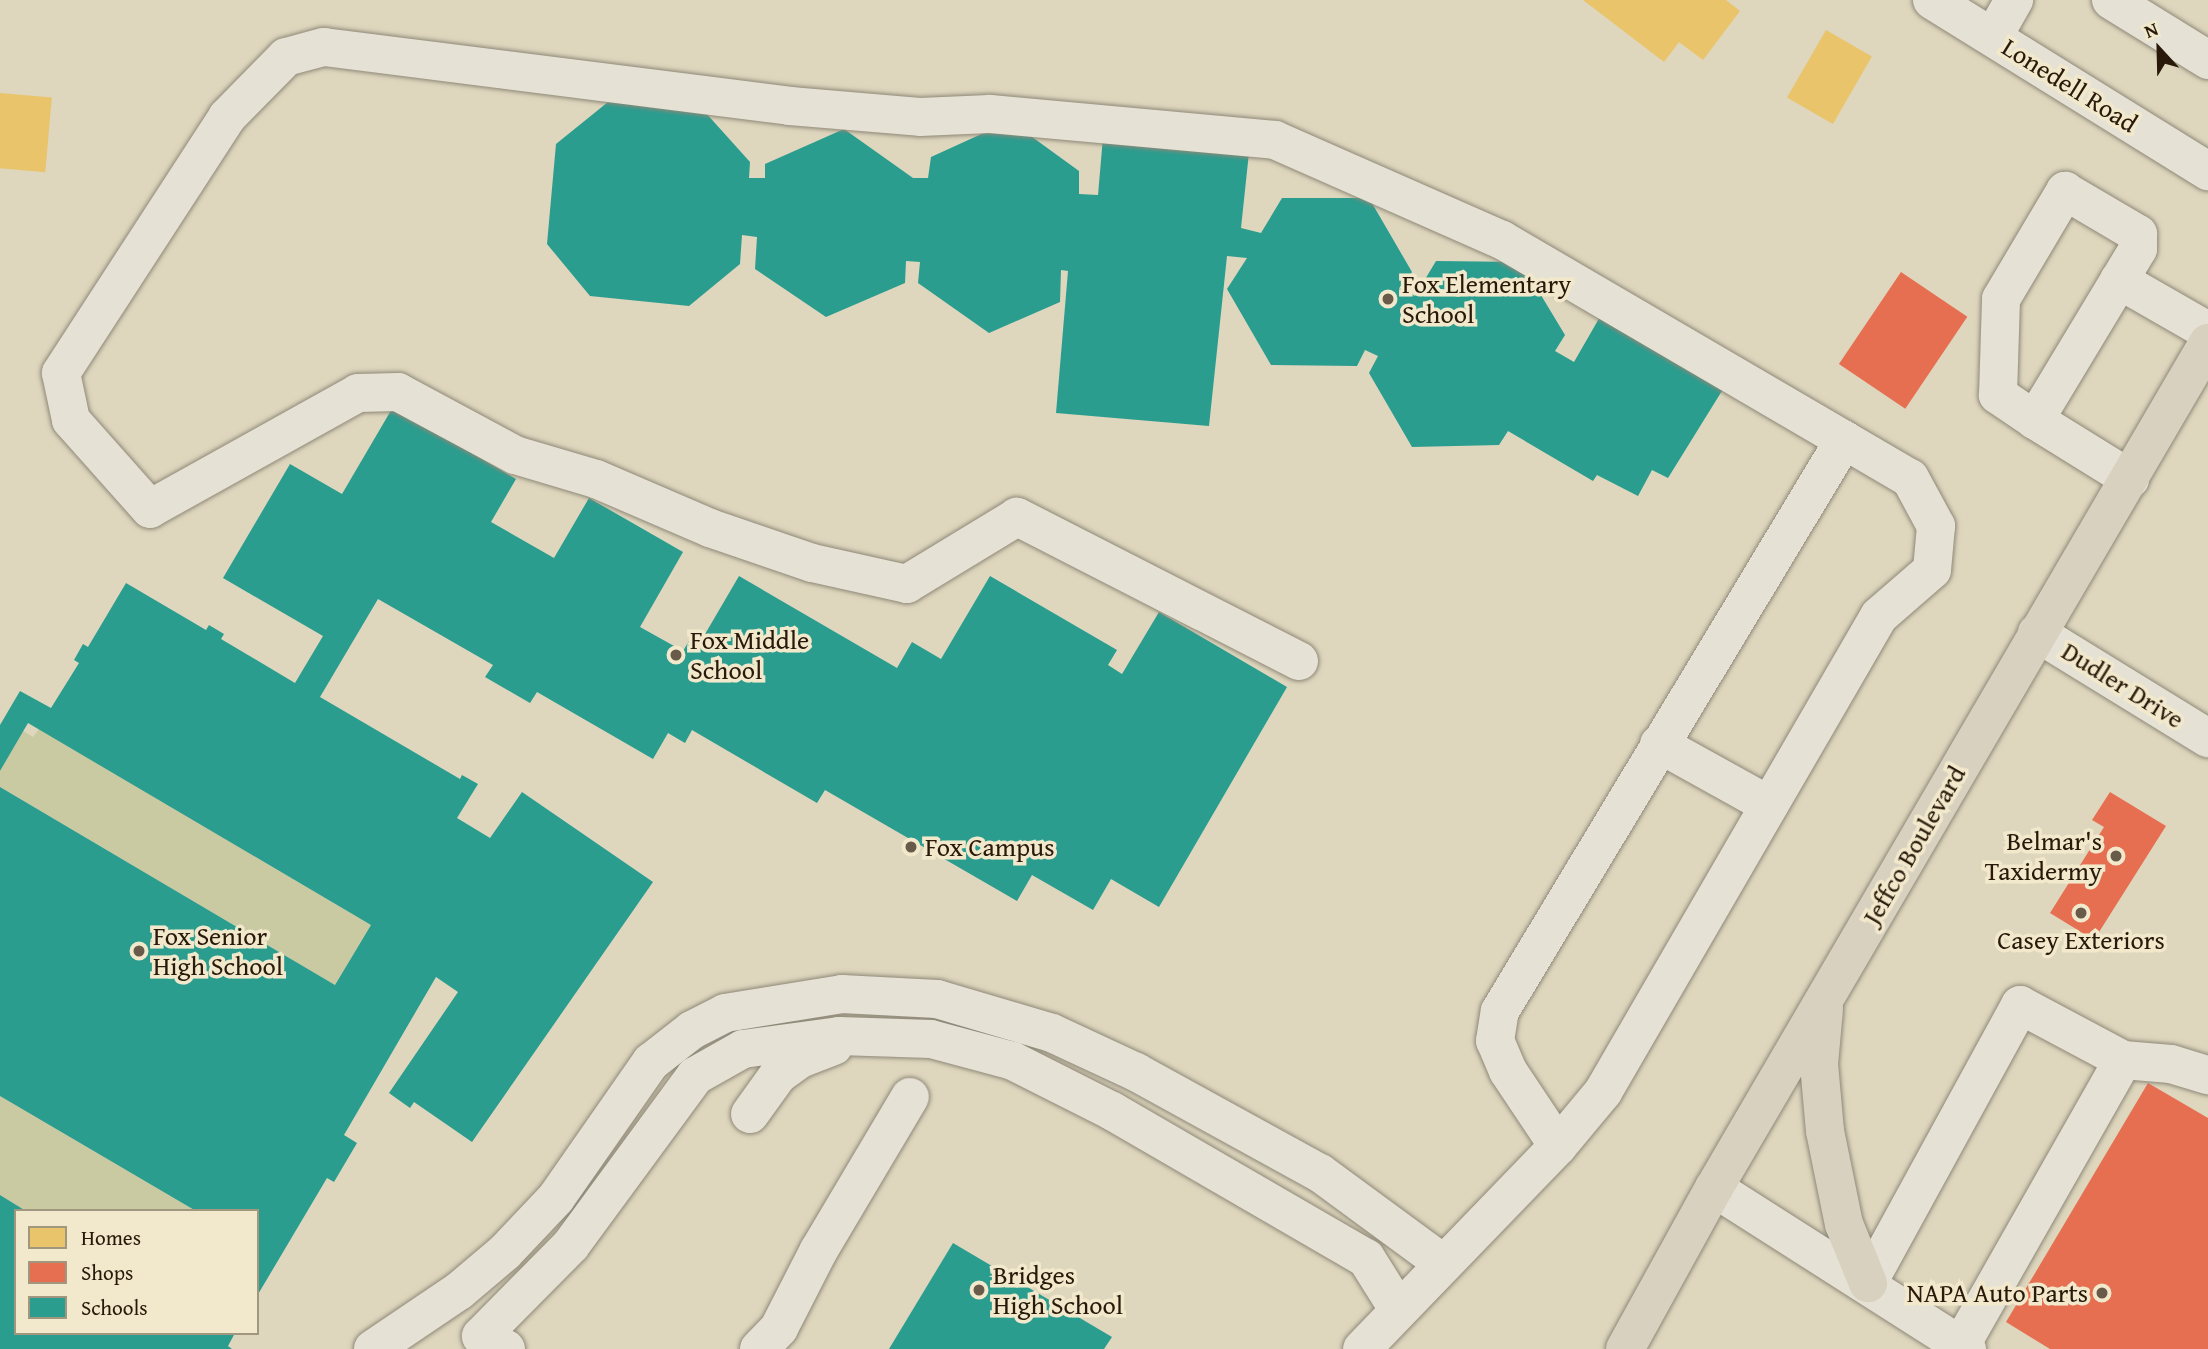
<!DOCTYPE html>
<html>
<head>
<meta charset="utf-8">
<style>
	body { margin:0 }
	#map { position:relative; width:2208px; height:1349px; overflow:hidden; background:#ded6bd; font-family:"Gentium Book Plus",serif }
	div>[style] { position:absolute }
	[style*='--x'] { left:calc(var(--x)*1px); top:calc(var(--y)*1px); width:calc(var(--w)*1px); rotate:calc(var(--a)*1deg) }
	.green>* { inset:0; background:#c9caa2 }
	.homes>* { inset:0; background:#e9c46a; transform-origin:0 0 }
	.shops>* { inset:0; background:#e76f51; transform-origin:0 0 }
	.schools>* { inset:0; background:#2a9d8f }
	.roads { filter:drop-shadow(0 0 2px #8e8878) drop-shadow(0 0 2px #8e8878) }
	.minor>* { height:38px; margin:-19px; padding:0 19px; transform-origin:19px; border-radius:19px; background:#e5e1d4 }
	.major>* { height:38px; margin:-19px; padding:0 19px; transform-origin:19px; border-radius:19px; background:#d8d1c0 }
	.dots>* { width:19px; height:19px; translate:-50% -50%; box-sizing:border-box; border:4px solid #f2e9cc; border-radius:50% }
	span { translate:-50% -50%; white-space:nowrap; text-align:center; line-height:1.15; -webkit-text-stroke:7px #f2e9cc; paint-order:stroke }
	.street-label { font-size:26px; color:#28190a }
	.poi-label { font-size:26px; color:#28190a }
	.left { translate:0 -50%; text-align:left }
	.right { translate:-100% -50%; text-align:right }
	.legend { position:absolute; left:14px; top:1209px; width:245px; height:126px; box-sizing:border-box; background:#f2e9cc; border:2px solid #a1967e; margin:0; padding:9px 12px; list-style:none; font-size:21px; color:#28190a }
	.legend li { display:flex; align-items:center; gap:14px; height:35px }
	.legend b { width:35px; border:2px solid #a1967e }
	.north { position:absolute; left:2124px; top:14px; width:70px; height:70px; -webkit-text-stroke:5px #f2e9cc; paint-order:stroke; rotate:338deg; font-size:19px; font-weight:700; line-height:28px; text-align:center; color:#28190a }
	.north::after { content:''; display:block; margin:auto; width:24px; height:32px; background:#28190a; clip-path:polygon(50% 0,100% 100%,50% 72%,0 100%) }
</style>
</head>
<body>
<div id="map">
	<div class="green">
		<i style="clip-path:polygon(39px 729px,371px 925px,335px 985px,0 787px,0 771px,23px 731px,33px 737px)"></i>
		<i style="clip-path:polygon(0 1096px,196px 1211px,26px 1211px,0 1195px)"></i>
	</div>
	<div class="homes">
		<i style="clip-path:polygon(1583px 0,1726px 0,1740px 11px,1703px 60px,1679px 42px,1664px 62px)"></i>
		<i style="left:1826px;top:30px;width:53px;height:78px;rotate:30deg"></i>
		<i style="left:0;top:93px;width:52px;height:75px;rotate:5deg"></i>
	</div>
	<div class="shops">
		<i style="left:1901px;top:272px;width:80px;height:111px;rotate:34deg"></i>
		<i style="clip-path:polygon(2110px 792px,2166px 826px,2094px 940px,2050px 913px,2104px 827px,2092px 820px)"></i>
		<i style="clip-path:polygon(2148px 1083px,2208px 1118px,2208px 1349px,2050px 1349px,2006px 1322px)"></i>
	</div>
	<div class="schools">
		<i style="clip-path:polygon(608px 102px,705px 112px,750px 162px,749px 178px,765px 178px,765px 164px,844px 129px,913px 178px,928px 178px,931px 157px,1010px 121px,1079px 171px,1079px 194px,1098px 195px,1103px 137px,1250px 143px,1241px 228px,1261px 233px,1282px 198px,1369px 198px,1412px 272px,1402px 289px,1415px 296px,1436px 261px,1521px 262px,1565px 335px,1555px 351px,1574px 362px,1601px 315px,1725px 386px,1668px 478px,1652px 470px,1638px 496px,1597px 475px,1593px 481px,1508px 431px,1499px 445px,1412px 447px,1369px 373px,1378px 356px,1365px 350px,1357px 366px,1271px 365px,1227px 289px,1247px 258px,1227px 256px,1209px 426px,1056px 413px,1068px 271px,1061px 270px,1060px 302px,989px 333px,918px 283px,920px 262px,906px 261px,905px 283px,826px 317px,755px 269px,757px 237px,742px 235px,740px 264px,689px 306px,590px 296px,547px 244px,556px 144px)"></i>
		<i style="clip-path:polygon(393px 407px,516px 479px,491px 522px,554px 558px,589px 498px,683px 552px,640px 627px,683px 651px,692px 636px,701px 641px,739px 576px,897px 668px,912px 642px,941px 659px,990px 576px,1117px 650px,1108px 665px,1122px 674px,1159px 612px,1287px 687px,1159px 907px,1111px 879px,1093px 910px,1032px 875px,1017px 901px,825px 790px,817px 803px,692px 730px,685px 743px,668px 733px,653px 759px,537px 692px,530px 703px,485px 677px,493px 665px,378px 599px,320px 697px,460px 779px,462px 775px,478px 784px,457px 818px,490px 838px,522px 792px,653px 882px,472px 1142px,414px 1102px,410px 1108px,389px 1093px,458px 992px,436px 977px,344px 1135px,357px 1143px,334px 1182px,327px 1178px,257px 1296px,257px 1211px,196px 1211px,0 1096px,0 787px,335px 985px,371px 925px,28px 723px,0 771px,0 725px,20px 691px,51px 708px,79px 663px,74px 660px,83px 644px,88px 647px,126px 583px,206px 630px,209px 625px,224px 634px,221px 639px,295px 683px,323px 636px,223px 578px,290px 464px,342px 494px)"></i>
		<i style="clip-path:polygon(0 1195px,26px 1211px,16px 1211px,16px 1333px,235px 1333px,228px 1346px,232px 1349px,0 1349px)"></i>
		<i style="clip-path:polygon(953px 1243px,1112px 1337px,1104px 1349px,889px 1349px)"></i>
	</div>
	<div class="roads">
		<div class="minor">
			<i style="--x:1932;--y:0;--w:325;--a:31.8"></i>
			<i style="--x:2111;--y:0;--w:114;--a:31.7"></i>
			<i style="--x:1993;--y:37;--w:43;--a:-60.4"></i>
			<i style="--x:2065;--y:191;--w:85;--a:30.5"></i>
			<i style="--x:2138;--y:234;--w:15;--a:90"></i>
			<i style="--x:2138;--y:249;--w:200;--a:121.1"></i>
			<i style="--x:2035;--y:420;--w:45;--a:-146"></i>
			<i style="--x:1998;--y:395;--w:96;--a:-88.2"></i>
			<i style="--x:2001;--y:299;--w:126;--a:-59.3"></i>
			<i style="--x:2119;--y:280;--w:103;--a:29.8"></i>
			<i style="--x:2035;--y:420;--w:112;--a:31.8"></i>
			<i style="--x:2037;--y:633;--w:201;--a:31.6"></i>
			<i style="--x:1299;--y:661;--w:317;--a:-152.9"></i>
			<i style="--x:1017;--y:517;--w:129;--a:148.7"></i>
			<i style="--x:907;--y:584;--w:97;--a:-167.5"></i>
			<i style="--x:812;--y:563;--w:108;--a:-161.1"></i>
			<i style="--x:710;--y:528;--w:124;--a:-156.7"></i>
			<i style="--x:596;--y:479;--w:84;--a:-163.5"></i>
			<i style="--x:515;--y:455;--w:133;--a:-151.7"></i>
			<i style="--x:398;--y:392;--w:40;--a:178.6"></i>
			<i style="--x:358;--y:393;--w:238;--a:150.9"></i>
			<i style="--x:150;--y:509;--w:119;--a:-131.6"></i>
			<i style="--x:71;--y:420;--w:48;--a:-102"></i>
			<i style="--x:61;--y:373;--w:305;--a:-57"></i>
			<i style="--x:227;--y:117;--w:84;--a:-45.5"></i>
			<i style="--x:286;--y:57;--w:39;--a:-15"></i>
			<i style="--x:324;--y:47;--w:470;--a:7.2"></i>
			<i style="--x:790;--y:106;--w:130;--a:4.8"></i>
			<i style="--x:920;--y:117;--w:70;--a:-2.5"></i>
			<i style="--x:990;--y:114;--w:286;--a:5.2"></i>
			<i style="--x:1275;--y:140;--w:248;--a:23.8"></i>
			<i style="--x:1502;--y:240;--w:472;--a:30.3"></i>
			<i style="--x:1910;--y:478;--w:55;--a:61.6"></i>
			<i style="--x:1936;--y:526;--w:44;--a:95.2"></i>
			<i style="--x:1932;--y:570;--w:70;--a:139"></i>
			<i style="--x:1879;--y:616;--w:550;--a:120.11"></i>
			<i style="--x:1603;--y:1092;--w:70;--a:129.8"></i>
			<i style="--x:1558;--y:1146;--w:282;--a:134"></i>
			<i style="--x:1659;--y:744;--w:126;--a:29"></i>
			<i style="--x:2123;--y:1060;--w:48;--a:4.8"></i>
			<i style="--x:2171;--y:1064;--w:39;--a:17"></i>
			<i style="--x:750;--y:1114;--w:48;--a:-54.3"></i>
			<i style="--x:778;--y:1075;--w:27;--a:-36"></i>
			<i style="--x:800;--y:1059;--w:36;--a:-21"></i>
			<i style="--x:1558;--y:1146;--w:90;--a:-123.7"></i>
			<i style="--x:1508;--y:1071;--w:33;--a:-113"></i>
			<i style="--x:1495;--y:1041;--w:30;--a:-81"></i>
			<i style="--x:1500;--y:1011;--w:667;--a:-58.93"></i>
			<i style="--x:1714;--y:1188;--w:300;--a:32.5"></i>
			<i style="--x:1868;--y:1283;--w:317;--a:-61.3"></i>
			<i style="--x:2020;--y:1005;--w:117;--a:28.1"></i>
			<i style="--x:2123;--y:1060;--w:328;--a:119.6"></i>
			<i style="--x:373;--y:1349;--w:104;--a:-34"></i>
			<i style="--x:459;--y:1291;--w:60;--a:-40.3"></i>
			<i style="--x:505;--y:1252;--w:74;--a:-46.6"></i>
			<i style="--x:556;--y:1198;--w:166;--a:-55.1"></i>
			<i style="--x:651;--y:1062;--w:52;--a:-38"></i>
			<i style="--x:692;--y:1030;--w:37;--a:-27"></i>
			<i style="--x:725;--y:1013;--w:119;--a:-9.2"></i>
			<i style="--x:842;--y:994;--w:95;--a:3"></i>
			<i style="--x:937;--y:999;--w:120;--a:16.5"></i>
			<i style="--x:1052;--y:1033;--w:93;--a:24.9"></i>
			<i style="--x:1136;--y:1072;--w:210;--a:28.8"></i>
			<i style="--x:1320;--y:1173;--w:150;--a:36.3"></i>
			<i style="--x:506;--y:1349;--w:28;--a:-153"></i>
			<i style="--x:481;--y:1336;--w:128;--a:-45.3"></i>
			<i style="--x:571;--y:1245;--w:210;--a:-53.7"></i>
			<i style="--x:695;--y:1076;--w:55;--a:-29.4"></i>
			<i style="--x:743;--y:1049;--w:97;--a:-7.7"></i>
			<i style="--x:839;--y:1036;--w:92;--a:1.9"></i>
			<i style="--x:931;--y:1039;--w:85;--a:15"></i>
			<i style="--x:1013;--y:1061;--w:111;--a:26.8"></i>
			<i style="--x:1112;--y:1111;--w:293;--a:30.1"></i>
			<i style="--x:1366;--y:1258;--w:60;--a:57.9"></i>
			<i style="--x:759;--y:1349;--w:29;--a:-46"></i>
			<i style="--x:779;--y:1328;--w:88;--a:-62.9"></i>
			<i style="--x:819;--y:1250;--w:178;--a:-59.3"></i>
		</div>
		<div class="major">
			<i style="--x:1824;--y:1009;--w:55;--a:95.2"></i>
			<i style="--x:1819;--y:1064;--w:67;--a:84.9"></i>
			<i style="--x:1825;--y:1131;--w:95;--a:78.5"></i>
			<i style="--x:1844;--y:1224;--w:64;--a:67.9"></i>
			<i style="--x:1625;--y:1349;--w:184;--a:-61.1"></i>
			<i style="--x:1714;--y:1188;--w:979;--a:-59.69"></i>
		</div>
	</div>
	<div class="dots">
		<i style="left:1388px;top:299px;background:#685b49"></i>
		<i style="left:676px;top:655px;background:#685b49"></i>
		<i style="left:911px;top:847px;background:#685b49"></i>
		<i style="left:2116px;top:856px;background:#685b49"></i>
		<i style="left:2081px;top:913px;background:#685b49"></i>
		<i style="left:139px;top:951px;background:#685b49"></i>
		<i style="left:979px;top:1290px;background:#685b49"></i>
		<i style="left:2102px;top:1293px;background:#685b49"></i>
	</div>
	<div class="street-label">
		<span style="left:2070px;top:85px;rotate:32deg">Lonedell Road</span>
		<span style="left:2123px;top:685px;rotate:32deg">Dudler Drive</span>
		<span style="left:1914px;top:845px;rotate:-60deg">Jeffco Boulevard</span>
	</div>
	<div class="poi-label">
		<span class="left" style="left:1402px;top:299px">Fox Elementary<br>School</span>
		<span class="left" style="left:690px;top:655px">Fox Middle<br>School</span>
		<span class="right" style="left:2102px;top:856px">Belmar's<br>Taxidermy</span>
		<span class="left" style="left:925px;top:847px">Fox Campus</span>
		<span class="left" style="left:153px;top:951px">Fox Senior<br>High School</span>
		<span style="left:2081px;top:940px">Casey Exteriors</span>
		<span class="left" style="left:993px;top:1290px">Bridges<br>High School</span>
		<span class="right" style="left:2088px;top:1293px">NAPA Auto Parts</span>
	</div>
	<ul class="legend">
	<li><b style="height:19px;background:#e9c46a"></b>Homes</li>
	<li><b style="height:19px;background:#e76f51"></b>Shops</li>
	<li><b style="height:19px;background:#2a9d8f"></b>Schools</li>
	</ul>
	<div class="north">N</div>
</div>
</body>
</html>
